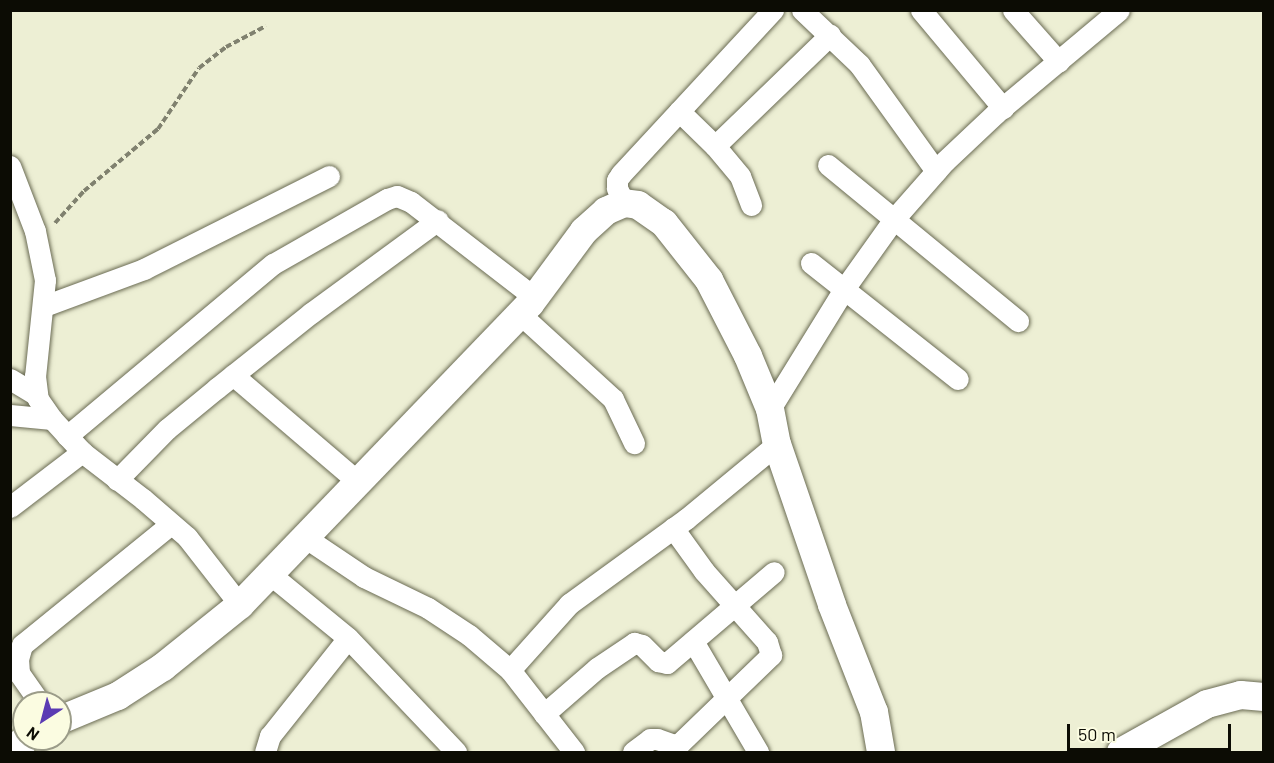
<!DOCTYPE html>
<html>
<head>
<meta charset="utf-8">
<style>
	body { margin:0 }
	#map { position:relative; width:1274px; height:763px; overflow:hidden; background:#edefd4; font-family:Barlow,sans-serif }
	div>[style] { position:absolute }
	[style*='--x'] { left:calc(var(--x)*1px); top:calc(var(--y)*1px); width:calc(var(--w)*1px); rotate:calc(var(--a)*1deg) }
	.path>* { height:4px; margin-top:-2px; transform-origin:0; background:repeating-linear-gradient(90deg,#80816f 0 6px,transparent 0 9px) }
	.roads { filter:drop-shadow(0 0 2px #6a6b53) drop-shadow(0 0 2px #6a6b53) }
	.street>* { height:21px; margin:-10.5px; padding:0 10.5px; transform-origin:10.5px; border-radius:10.5px; background:#fff }
	.secondary>* { height:28px; margin:-14px; padding:0 14px; transform-origin:14px; border-radius:14px; background:#fff }
	span { translate:-50% -50%; white-space:nowrap; text-align:center; line-height:1.15; -webkit-text-stroke:4.5px #fbfce1; paint-order:stroke }
	.frame { position:absolute; inset:0; border:12px solid #0c0c04; pointer-events:none }
	.north { position:absolute; left:12px; top:691px; width:60px; height:60px; box-sizing:border-box; background:#fbfce1; border:2px solid #9b9c89; border-radius:50%; rotate:216deg; font-size:16px; font-weight:700; line-height:24px; text-align:center; color:#0c0c04 }
	.north::after { content:''; display:block; margin:auto; width:21px; height:27px; background:#5b3bb3; clip-path:polygon(50% 0,100% 100%,50% 72%,0 100%) }
	.scale { position:absolute; left:1067px; top:724px; width:164px; height:27px; box-sizing:border-box; border:3px solid #0c0c04; border-top:0; padding-left:8px; font-size:18px; line-height:21px; white-space:nowrap; color:#0c0c04; -webkit-text-stroke:4px #fbfce1; paint-order:stroke }
</style>
</head>
<body>
<div id="map">
	<div class="path">
		<i style="--x:55;--y:223;--w:43;--a:-47.8"></i>
		<i style="--x:84;--y:191;--w:97;--a:-40"></i>
		<i style="--x:158;--y:129;--w:73;--a:-56.1"></i>
		<i style="--x:199;--y:68;--w:34;--a:-38"></i>
		<i style="--x:226;--y:47;--w:45;--a:-27.7"></i>
	</div>
	<div class="roads">
		<div class="street">
			<i style="--x:802;--y:10;--w:79;--a:43.5"></i>
			<i style="--x:859;--y:64;--w:132;--a:54.3"></i>
			<i style="--x:921;--y:10;--w:128;--a:50.1"></i>
			<i style="--x:1013;--y:10;--w:69;--a:48.5"></i>
			<i style="--x:679;--y:111;--w:50;--a:44.2"></i>
			<i style="--x:715;--y:146;--w:39;--a:50"></i>
			<i style="--x:740;--y:176;--w:31;--a:69"></i>
			<i style="--x:715;--y:146;--w:160;--a:-44"></i>
			<i style="--x:828;--y:165;--w:246;--a:39.4"></i>
			<i style="--x:10;--y:166;--w:70;--a:69"></i>
			<i style="--x:35;--y:231;--w:50;--a:78.5"></i>
			<i style="--x:45;--y:280;--w:97;--a:95.9"></i>
			<i style="--x:35;--y:376;--w:23;--a:83"></i>
			<i style="--x:38;--y:399;--w:24;--a:55"></i>
			<i style="--x:52;--y:419;--w:45;--a:47.7"></i>
			<i style="--x:82;--y:452;--w:77;--a:37.6"></i>
			<i style="--x:143;--y:499;--w:58;--a:40.8"></i>
			<i style="--x:187;--y:537;--w:86;--a:52.1"></i>
			<i style="--x:624;--y:203;--w:17;--a:-115"></i>
			<i style="--x:617;--y:188;--w:8;--a:-90"></i>
			<i style="--x:617;--y:180;--w:7;--a:-56"></i>
			<i style="--x:621;--y:174;--w:224;--a:-47.2"></i>
			<i style="--x:811;--y:263;--w:187;--a:38.3"></i>
			<i style="--x:44;--y:306;--w:107;--a:-20.3"></i>
			<i style="--x:144;--y:269;--w:207;--a:-26.7"></i>
			<i style="--x:520;--y:314;--w:126;--a:42.4"></i>
			<i style="--x:613;--y:399;--w:49;--a:64.5"></i>
			<i style="--x:233;--y:375;--w:163;--a:40.5"></i>
			<i style="--x:10;--y:379;--w:31;--a:31"></i>
			<i style="--x:770;--y:409;--w:141;--a:-58.3"></i>
			<i style="--x:844;--y:289;--w:86;--a:-54.5"></i>
			<i style="--x:894;--y:219;--w:77;--a:-48.7"></i>
			<i style="--x:945;--y:161;--w:70;--a:-43.3"></i>
			<i style="--x:996;--y:113;--w:160;--a:-39.9"></i>
			<i style="--x:10;--y:415;--w:42;--a:5.4"></i>
			<i style="--x:67;--y:436;--w:268;--a:-39.9"></i>
			<i style="--x:273;--y:264;--w:131;--a:-29.7"></i>
			<i style="--x:387;--y:199;--w:10;--a:-17"></i>
			<i style="--x:397;--y:196;--w:15;--a:23"></i>
			<i style="--x:411;--y:202;--w:157;--a:37.7"></i>
			<i style="--x:117;--y:480;--w:71;--a:-45.6"></i>
			<i style="--x:167;--y:429;--w:65;--a:-39.4"></i>
			<i style="--x:217;--y:388;--w:120;--a:-38.6"></i>
			<i style="--x:311;--y:313;--w:157;--a:-36.2"></i>
			<i style="--x:10;--y:507;--w:91;--a:-37.4"></i>
			<i style="--x:306;--y:538;--w:70;--a:33.9"></i>
			<i style="--x:364;--y:577;--w:71;--a:25.8"></i>
			<i style="--x:428;--y:608;--w:49;--a:33.4"></i>
			<i style="--x:469;--y:635;--w:54;--a:40.5"></i>
			<i style="--x:510;--y:670;--w:104;--a:52"></i>
			<i style="--x:271;--y:575;--w:99;--a:39.3"></i>
			<i style="--x:348;--y:638;--w:157;--a:46.5"></i>
			<i style="--x:693;--y:641;--w:129;--a:59.6"></i>
			<i style="--x:510;--y:670;--w:89;--a:-48.2"></i>
			<i style="--x:569;--y:604;--w:145;--a:-36"></i>
			<i style="--x:686;--y:519;--w:118;--a:-39.5"></i>
			<i style="--x:40;--y:703;--w:37;--a:-125"></i>
			<i style="--x:19;--y:673;--w:14;--a:-94"></i>
			<i style="--x:18;--y:659;--w:15;--a:-74"></i>
			<i style="--x:22;--y:645;--w:192;--a:-39.1"></i>
			<i style="--x:544;--y:714;--w:70;--a:-41"></i>
			<i style="--x:597;--y:668;--w:45;--a:-34"></i>
			<i style="--x:634;--y:643;--w:8;--a:14"></i>
			<i style="--x:642;--y:645;--w:23;--a:45"></i>
			<i style="--x:658;--y:661;--w:9;--a:13"></i>
			<i style="--x:667;--y:663;--w:140;--a:-40.4"></i>
			<i style="--x:265;--y:752;--w:17;--a:-73"></i>
			<i style="--x:270;--y:736;--w:125;--a:-51.5"></i>
			<i style="--x:633;--y:752;--w:21;--a:-37"></i>
			<i style="--x:650;--y:739;--w:7;--a:0"></i>
			<i style="--x:657;--y:739;--w:18;--a:19"></i>
			<i style="--x:674;--y:745;--w:6;--a:-18"></i>
			<i style="--x:680;--y:743;--w:127;--a:-44"></i>
			<i style="--x:771;--y:655;--w:14;--a:-107"></i>
			<i style="--x:767;--y:642;--w:95;--a:-131.6"></i>
			<i style="--x:704;--y:571;--w:53;--a:-125.8"></i>
		</div>
		<div class="secondary">
			<i style="--x:60;--y:720;--w:63;--a:-22.5"></i>
			<i style="--x:118;--y:696;--w:54;--a:-32.8"></i>
			<i style="--x:163;--y:667;--w:99;--a:-38.8"></i>
			<i style="--x:240;--y:605;--w:418;--a:-46.1"></i>
			<i style="--x:530;--y:304;--w:91;--a:-53.5"></i>
			<i style="--x:584;--y:231;--w:30;--a:-42"></i>
			<i style="--x:606;--y:211;--w:20;--a:-24"></i>
			<i style="--x:624;--y:203;--w:14;--a:8"></i>
			<i style="--x:638;--y:205;--w:32;--a:35"></i>
			<i style="--x:664;--y:223;--w:73;--a:51.7"></i>
			<i style="--x:709;--y:280;--w:85;--a:62.8"></i>
			<i style="--x:748;--y:356;--w:57;--a:67.5"></i>
			<i style="--x:770;--y:409;--w:36;--a:79"></i>
			<i style="--x:777;--y:444;--w:170;--a:71.1"></i>
			<i style="--x:832;--y:605;--w:115;--a:68.6"></i>
			<i style="--x:874;--y:712;--w:41;--a:80.1"></i>
			<i style="--x:10;--y:751;--w:20;--a:-37"></i>
			<i style="--x:1121;--y:752;--w:98;--a:-29.2"></i>
			<i style="--x:1207;--y:704;--w:35;--a:-15"></i>
			<i style="--x:1241;--y:695;--w:23;--a:5"></i>
		</div>
	</div>
	<div class="frame"></div>
	<div class="north">N</div>
	<div class="scale">50 m</div>
</div>
</body>
</html>
